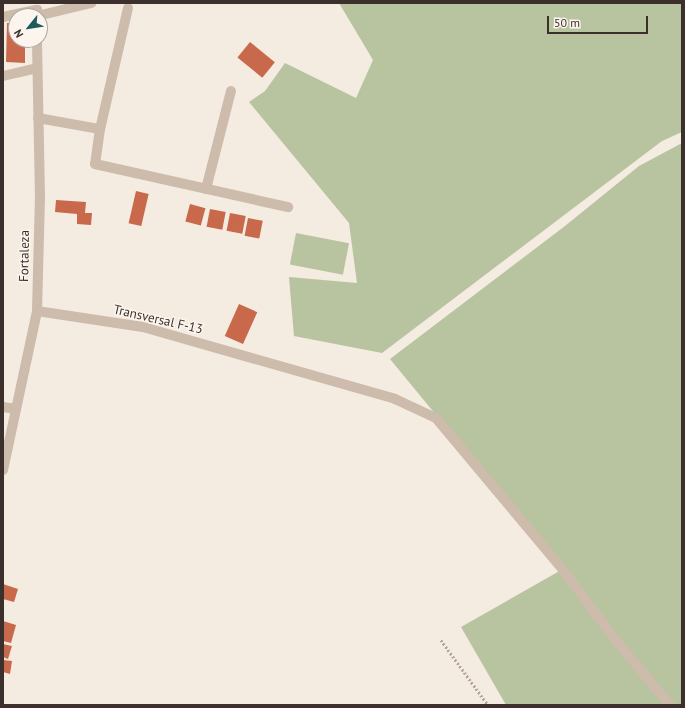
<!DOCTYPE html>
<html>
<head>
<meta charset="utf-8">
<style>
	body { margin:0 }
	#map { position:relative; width:685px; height:708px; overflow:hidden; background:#f4ebe1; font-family:"PT Sans",sans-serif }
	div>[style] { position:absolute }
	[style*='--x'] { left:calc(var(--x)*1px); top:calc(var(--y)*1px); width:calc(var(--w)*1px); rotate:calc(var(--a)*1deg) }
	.green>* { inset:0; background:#b8c4a0; transform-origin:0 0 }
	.building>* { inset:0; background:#c8694b; transform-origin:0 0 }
	.path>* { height:2.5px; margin-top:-1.25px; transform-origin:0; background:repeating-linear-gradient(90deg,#b9a596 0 2px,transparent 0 4px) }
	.minor>* { height:10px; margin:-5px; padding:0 5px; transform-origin:5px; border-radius:5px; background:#cdbbac }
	span { translate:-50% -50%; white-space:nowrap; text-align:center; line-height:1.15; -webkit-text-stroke:3px #fbf5ee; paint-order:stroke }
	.street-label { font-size:13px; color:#3b302b }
	.frame { position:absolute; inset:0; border:4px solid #3b302b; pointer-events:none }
	.north { position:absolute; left:8px; top:8px; width:40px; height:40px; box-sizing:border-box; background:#fbf5ee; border:1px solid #aea6a0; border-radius:50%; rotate:240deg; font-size:11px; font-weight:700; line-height:16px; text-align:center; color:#3b302b }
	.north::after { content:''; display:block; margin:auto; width:14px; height:18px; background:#1f5a5e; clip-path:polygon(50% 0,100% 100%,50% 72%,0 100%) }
	.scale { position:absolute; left:547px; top:16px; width:101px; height:18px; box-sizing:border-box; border:2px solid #3b302b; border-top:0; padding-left:5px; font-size:12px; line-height:14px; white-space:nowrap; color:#3b302b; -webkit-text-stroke:3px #fbf5ee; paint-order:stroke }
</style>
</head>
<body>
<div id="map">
	<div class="green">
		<i style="clip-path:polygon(339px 3px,682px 3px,682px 132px,662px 141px,382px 353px,294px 336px,289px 277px,357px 283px,349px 223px,249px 102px,265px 91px,285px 63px,356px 98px,373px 60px)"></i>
		<i style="clip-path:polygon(682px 143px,682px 705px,506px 705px,461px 627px,563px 569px,390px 359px,565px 226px,639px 166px)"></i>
		<i style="left:296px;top:233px;width:54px;height:32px;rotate:11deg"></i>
	</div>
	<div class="building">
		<i style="clip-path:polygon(7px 23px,16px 23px,16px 40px,25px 40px,25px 63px,6px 62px)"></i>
		<i style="left:250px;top:42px;width:32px;height:20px;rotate:39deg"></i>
		<i style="left:136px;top:191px;width:13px;height:33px;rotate:13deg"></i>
		<i style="clip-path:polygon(56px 200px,86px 202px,85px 213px,92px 213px,91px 225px,77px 224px,77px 214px,55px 212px)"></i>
		<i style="left:190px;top:204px;width:16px;height:18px;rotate:15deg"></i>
		<i style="left:210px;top:209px;width:16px;height:18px;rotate:11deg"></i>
		<i style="left:230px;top:213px;width:16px;height:18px;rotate:11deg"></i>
		<i style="left:248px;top:218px;width:15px;height:18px;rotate:11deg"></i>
		<i style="left:239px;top:304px;width:20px;height:35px;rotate:24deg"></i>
		<i style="clip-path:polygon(3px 584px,18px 589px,14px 602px,3px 599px)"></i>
		<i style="clip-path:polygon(3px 621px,16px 625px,11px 643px,3px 641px)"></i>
		<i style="clip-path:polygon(3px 644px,12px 646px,8px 659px,3px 657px)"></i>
		<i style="clip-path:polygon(3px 660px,12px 661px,10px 674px,3px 672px)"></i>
	</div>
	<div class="path">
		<i style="--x:441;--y:640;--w:80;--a:54.1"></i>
	</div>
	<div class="minor">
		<i style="--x:128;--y:8;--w:124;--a:103"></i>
		<i style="--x:100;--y:129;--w:35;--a:98"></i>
		<i style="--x:95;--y:164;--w:198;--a:12.6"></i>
		<i style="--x:3;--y:17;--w:35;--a:-12"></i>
		<i style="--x:37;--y:10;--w:6;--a:90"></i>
		<i style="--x:37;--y:16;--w:56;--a:-13.5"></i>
		<i style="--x:3;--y:76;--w:35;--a:-13"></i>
		<i style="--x:38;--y:118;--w:63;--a:10.1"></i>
		<i style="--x:206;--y:189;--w:101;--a:-75.7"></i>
		<i style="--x:37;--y:311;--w:107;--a:8.6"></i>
		<i style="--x:143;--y:327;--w:262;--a:15.9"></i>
		<i style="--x:395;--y:399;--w:45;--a:24.9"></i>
		<i style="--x:436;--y:418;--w:198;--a:50.1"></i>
		<i style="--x:563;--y:570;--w:90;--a:53.1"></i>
		<i style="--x:617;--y:642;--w:82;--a:49.9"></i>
		<i style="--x:3;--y:407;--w:13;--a:9"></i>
		<i style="--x:3;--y:470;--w:163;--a:-77.9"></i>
		<i style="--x:37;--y:311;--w:113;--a:-88.5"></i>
		<i style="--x:40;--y:198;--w:158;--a:-91.1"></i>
	</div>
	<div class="street-label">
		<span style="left:25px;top:256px;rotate:-89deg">Fortaleza</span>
		<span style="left:158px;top:320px;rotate:13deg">Transversal F-13</span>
	</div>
	<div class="frame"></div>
	<div class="north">N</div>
	<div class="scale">50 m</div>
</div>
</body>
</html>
